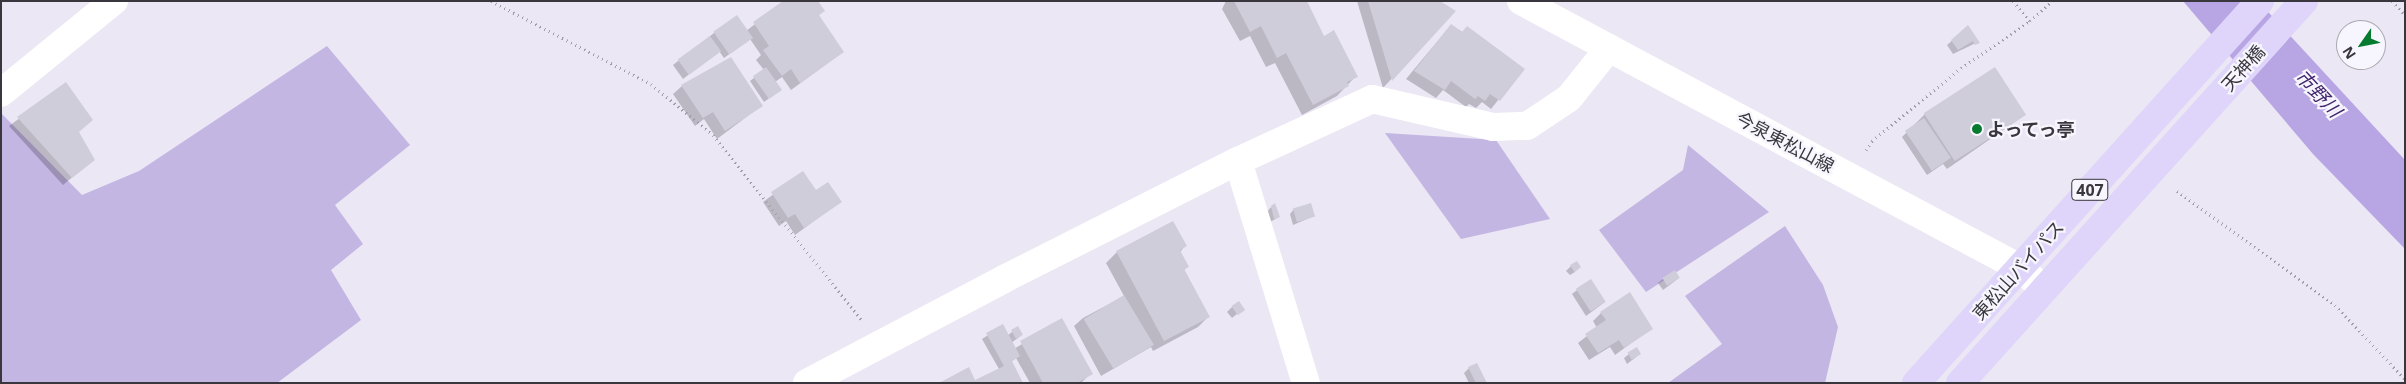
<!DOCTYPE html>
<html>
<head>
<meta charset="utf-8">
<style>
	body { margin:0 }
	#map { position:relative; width:2406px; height:384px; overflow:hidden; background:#ebe7f4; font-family:"Noto Sans","Noto Sans JP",sans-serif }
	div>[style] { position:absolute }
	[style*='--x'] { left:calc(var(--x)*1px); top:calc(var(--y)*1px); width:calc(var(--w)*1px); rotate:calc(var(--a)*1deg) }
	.green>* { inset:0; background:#c3b6e3 }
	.water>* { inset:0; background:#b8a5e3 }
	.shadow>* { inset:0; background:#0003 }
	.building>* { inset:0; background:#d0cdda; transform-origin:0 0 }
	.path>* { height:3px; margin-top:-1.5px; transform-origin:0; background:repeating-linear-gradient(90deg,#a09da7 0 1px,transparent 0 5px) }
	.minor>* { height:28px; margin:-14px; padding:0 14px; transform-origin:14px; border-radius:14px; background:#fff }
	.secondary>* { height:28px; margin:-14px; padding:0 14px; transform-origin:14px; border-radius:14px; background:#fff }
	.trunk>* { height:28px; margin:-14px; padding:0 14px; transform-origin:14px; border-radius:14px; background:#dfd4fa }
	.dots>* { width:14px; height:14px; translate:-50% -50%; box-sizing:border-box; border:2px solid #f7f5fd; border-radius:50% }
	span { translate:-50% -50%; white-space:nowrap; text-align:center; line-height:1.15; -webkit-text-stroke:4.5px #f7f5fd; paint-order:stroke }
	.shield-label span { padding:1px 4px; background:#f7f5fd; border:1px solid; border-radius:4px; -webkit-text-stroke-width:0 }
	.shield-label { font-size:16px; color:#39373d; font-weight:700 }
	.street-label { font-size:18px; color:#39373d }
	.poi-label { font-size:18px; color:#39373d; font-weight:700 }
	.left { translate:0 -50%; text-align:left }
	.water-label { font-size:19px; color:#43276e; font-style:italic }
	.frame { position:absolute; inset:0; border:2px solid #39373d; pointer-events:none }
	.north { position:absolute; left:2336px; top:20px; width:50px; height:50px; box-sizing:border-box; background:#f7f5fd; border:1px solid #aba9b0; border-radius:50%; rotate:237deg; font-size:14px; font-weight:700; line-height:20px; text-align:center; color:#39373d }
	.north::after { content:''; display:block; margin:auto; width:18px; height:22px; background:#067a2f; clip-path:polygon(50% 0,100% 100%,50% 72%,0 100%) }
</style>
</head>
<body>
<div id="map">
	<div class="green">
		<i style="clip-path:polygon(327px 46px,410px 145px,335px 205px,363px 244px,331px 270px,361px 320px,277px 383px,1px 383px,1px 113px,82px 195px,139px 171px)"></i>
		<i style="clip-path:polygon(1385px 133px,1496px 140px,1550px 219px,1461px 239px)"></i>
		<i style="clip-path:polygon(1688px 145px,1769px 212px,1646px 292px,1599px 230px,1683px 170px)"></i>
		<i style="clip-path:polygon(1785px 226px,1823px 285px,1838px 327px,1825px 383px,1668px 383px,1722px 344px,1685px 296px)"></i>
	</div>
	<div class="water">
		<i style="clip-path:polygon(2183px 1px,2258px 1px,2405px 160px,2405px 249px,2313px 154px)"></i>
	</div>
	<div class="shadow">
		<i style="clip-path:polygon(785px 1px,823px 11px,818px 16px,843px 52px,791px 90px,782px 77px,775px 82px,775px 94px,764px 102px,750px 81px,764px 70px,756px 60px,761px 55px,750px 39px,724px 58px,719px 51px,683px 79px,673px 65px,714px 33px,746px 31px)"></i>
		<i style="clip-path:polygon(1226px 1px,1305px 1px,1324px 37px,1356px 76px,1337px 96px,1302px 115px,1275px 63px,1266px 67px,1250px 36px,1240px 41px,1222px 9px)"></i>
		<i style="clip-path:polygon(1357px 1px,1437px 1px,1454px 11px,1383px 88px)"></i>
		<i style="clip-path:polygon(1451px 25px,1523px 69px,1491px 109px,1482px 102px,1476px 108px,1469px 104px,1466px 107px,1443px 90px,1436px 98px,1406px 79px)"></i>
		<i style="clip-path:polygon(1968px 27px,1978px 42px,1953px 54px,1947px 45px)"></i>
		<i style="clip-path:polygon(1994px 69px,2025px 115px,1947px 169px,1943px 164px,1927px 175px,1902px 137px,1925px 114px)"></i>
		<i style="clip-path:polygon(66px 84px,78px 133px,93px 160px,63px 185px,9px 126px)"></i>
		<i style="clip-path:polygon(682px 86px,761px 106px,717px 139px,704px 119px,695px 126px,673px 94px)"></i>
		<i style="clip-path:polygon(803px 172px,816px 192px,840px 202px,795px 235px,786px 221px,779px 226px,763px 202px)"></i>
		<i style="clip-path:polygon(1271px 207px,1279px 217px,1270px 222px,1267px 212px)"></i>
		<i style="clip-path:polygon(1294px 209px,1314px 216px,1293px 225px,1290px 214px)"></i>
		<i style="clip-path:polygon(1185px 246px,1180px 252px,1187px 267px,1184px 270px,1208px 317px,1198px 327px,1153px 351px,1151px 347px,1101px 376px,1074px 326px,1083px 318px,1124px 296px,1106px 263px,1117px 252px)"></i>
		<i style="clip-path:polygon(1571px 266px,1575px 272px,1570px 275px,1566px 271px)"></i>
		<i style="clip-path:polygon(1679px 278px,1663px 290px,1658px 283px,1663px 279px)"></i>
		<i style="clip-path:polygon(1577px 290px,1605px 302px,1586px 316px,1572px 294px)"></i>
		<i style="clip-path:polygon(1232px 307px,1243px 309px,1232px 318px,1227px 312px)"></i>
		<i style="clip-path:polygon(1601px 313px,1652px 328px,1615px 355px,1610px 347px,1589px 360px,1578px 343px,1597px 328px,1593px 321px)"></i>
		<i style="clip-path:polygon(1061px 320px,1091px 373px,1081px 383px,1030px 383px,1016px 358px,1011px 362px,1022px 383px,942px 383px,968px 369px,974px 382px,999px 369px,982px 339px,1002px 326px,1007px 336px,1017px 328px,1022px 335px,1011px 343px,1014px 349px)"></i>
		<i style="clip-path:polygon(1629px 354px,1640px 354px,1627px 364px,1624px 358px)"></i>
		<i style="clip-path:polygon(1469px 368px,1486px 383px,1469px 383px,1464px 373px)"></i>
	</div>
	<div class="building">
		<i style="clip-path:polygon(783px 1px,818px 1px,825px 11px,819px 15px,844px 52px,800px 83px,791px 69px,782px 76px,763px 50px,769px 46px,753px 22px)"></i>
		<i style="clip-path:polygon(1234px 1px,1307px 1px,1324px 36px,1334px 30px,1358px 77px,1347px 82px,1349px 86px,1313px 105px,1286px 53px,1277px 58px,1261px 26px,1250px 32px)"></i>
		<i style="clip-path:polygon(1368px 1px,1440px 1px,1456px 11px,1392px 81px)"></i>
		<i style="left:737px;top:15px;width:28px;height:29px;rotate:55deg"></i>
		<i style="clip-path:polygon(1451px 24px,1462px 32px,1467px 26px,1525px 69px,1500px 101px,1490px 94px,1485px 101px,1478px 96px,1475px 99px,1451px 81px,1445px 90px,1414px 71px)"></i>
		<i style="clip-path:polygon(1968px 25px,1980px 43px,1975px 45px,1973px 41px,1958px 50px,1951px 40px)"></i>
		<i style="left:710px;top:36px;width:19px;height:40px;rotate:54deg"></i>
		<i style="clip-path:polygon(731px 57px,763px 106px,725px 131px,713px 112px,703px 118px,681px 85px)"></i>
		<i style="left:766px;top:67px;width:28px;height:16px;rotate:55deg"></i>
		<i style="left:1995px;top:67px;width:57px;height:85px;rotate:57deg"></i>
		<i style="clip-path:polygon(66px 82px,93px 120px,79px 132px,95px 160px,72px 178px,17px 117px)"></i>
		<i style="left:1924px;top:118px;width:48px;height:23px;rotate:56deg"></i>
		<i style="clip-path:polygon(803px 171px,816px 190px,828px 182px,842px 202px,804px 228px,795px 214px,788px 218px,771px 192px)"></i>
		<i style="clip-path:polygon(1275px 203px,1280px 217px,1274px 219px,1271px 206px)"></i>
		<i style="left:1311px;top:203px;width:14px;height:19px;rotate:73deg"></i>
		<i style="clip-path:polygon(1173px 221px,1187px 246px,1180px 250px,1189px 267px,1184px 269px,1210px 317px,1164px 341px,1116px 251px)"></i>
		<i style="clip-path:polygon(1577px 261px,1581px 267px,1575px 272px,1570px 265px)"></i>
		<i style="left:1675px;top:270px;width:9px;height:15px;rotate:58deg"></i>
		<i style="left:1591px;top:279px;width:27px;height:18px;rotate:57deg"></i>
		<i style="clip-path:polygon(1630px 292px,1653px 329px,1624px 348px,1619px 340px,1598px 353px,1585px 334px,1606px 320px,1600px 312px)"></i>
		<i style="left:1124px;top:295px;width:58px;height:47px;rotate:59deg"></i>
		<i style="left:1239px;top:301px;width:11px;height:9px;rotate:56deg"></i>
		<i style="clip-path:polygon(1062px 318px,1093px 374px,1077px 383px,1043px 383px,1020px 341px)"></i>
		<i style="clip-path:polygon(1003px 324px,1020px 356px,1012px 361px,1023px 383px,939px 383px,969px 367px,975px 380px,1004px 366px,986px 333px)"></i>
		<i style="left:1018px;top:326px;width:10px;height:8px;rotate:61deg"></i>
		<i style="left:1637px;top:347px;width:8px;height:11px;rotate:60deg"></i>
		<i style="clip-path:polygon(1477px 363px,1487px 383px,1476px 383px,1468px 367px)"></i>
	</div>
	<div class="path">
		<i style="--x:491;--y:1;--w:180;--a:27.4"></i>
		<i style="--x:651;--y:84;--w:80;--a:39.4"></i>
		<i style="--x:713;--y:135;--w:238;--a:51.2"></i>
		<i style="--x:2013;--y:1;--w:26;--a:50"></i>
		<i style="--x:2392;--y:1;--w:19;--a:47"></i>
		<i style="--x:1866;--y:150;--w:11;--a:-56"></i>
		<i style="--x:1872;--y:141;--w:115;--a:-39.4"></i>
		<i style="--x:1961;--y:68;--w:83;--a:-34.3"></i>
		<i style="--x:2030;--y:21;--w:30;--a:-42"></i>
		<i style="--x:2177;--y:191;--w:195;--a:35.8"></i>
		<i style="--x:2335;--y:305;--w:102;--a:46.6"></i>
	</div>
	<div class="minor">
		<i style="--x:1;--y:93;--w:146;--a:-39.2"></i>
		<i style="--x:1238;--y:161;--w:232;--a:73"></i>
		<i style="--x:807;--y:383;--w:223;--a:-27.8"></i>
		<i style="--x:1004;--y:279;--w:262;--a:-26.8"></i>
		<i style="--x:1238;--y:161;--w:148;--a:-24.8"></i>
		<i style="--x:1372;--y:99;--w:124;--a:13"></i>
		<i style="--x:1493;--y:127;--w:34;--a:-2"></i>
		<i style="--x:1527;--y:126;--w:50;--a:-33.7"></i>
		<i style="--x:1569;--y:98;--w:64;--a:-51.3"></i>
	</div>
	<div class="secondary">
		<i style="--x:1521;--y:1;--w:566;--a:28.15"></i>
		<i style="--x:2020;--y:268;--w:32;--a:41"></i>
	</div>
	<div class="trunk">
		<i style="--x:1916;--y:383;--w:514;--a:-48"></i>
		<i style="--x:1960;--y:383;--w:514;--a:-48"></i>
	</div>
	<div class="dots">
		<i style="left:1977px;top:129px;background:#067a2f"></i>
	</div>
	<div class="shield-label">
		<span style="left:2090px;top:190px">407</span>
	</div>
	<div class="street-label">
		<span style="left:2243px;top:68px;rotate:-48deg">天神橋</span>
		<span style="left:1785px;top:142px;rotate:28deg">今泉東松山線</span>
		<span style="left:2018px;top:270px;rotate:-48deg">東松山バイパス</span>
	</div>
	<div class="poi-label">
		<span class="left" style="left:1987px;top:129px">よってっ亭</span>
	</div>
	<div class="water-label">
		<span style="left:2318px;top:94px;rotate:47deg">市野川</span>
	</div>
	<div class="frame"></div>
	<div class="north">N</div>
</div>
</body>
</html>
